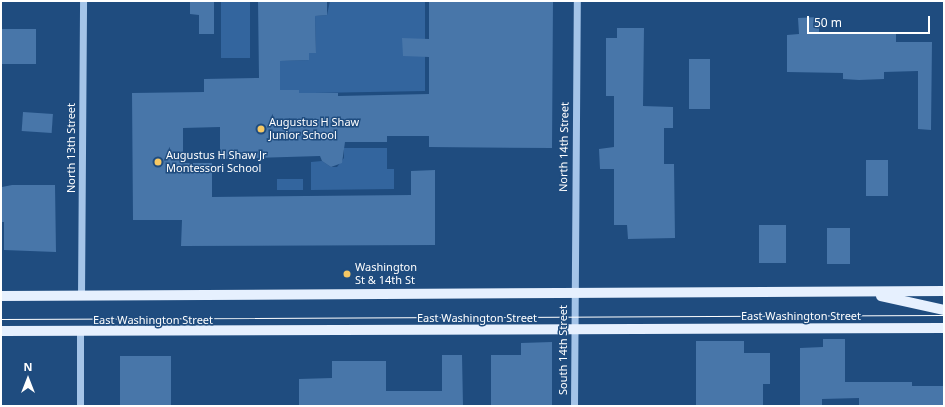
<!DOCTYPE html>
<html>
<head>
<meta charset="utf-8">
<style>
	body { margin:0 }
	#map { position:relative; width:945px; height:407px; overflow:hidden; background:#1f4c7f; font-family:"Noto Sans",sans-serif }
	div>[style] { position:absolute }
	[style*='--x'] { left:calc(var(--x)*1px); top:calc(var(--y)*1px); width:calc(var(--w)*1px); rotate:calc(var(--a)*1deg) }
	.green>* { inset:0; background:#33659e; transform-origin:0 0 }
	.building>* { inset:0; background:#4876a9; transform-origin:0 0 }
	.minor>* { height:7px; margin:-3.5px; padding:0 3.5px; transform-origin:3.5px; border-radius:3.5px; background:#a4c4e8 }
	.major>* { height:10px; margin:-5px; padding:0 5px; transform-origin:5px; border-radius:5px; background:#e6f0fe }
	.tram>* { height:1px; margin:-0.5px; padding:0 0.5px; transform-origin:0.5px; border-radius:0.5px; background:#fff }
	.dots>* { width:11px; height:11px; translate:-50% -50%; box-sizing:border-box; border:2px solid #1f4c7f; border-radius:50% }
	span { translate:-50% -50%; white-space:nowrap; text-align:center; line-height:1.15; -webkit-text-stroke:3px #1f4c7f; paint-order:stroke }
	.poi-label { font-size:11px; color:#fff }
	.left { translate:0 -50%; text-align:left }
	.street-label { font-size:11px; color:#fff }
	.frame { position:absolute; inset:0; border:2px solid #fff; pointer-events:none }
	.north { position:absolute; left:8px; top:359px; width:40px; height:40px; -webkit-text-stroke:3px #1f4c7f; paint-order:stroke; rotate:0deg; font-size:11px; font-weight:700; line-height:16px; text-align:center; color:#fff }
	.north::after { content:''; display:block; margin:auto; width:14px; height:18px; background:#fff; clip-path:polygon(50% 0,100% 100%,50% 72%,0 100%) }
	.scale { position:absolute; left:807px; top:16px; width:123px; height:18px; box-sizing:border-box; border:2px solid #fff; border-top:0; padding-left:5px; font-size:12px; line-height:14px; white-space:nowrap; color:#fff; -webkit-text-stroke:3px #1f4c7f; paint-order:stroke }
</style>
</head>
<body>
<div id="map">
	<div class="green">
		<i style="left:221px;top:1px;width:29px;height:57px"></i>
		<i style="clip-path:polygon(330px 1px,425px 1px,425px 91px,314px 93px,299px 112px,299px 90px,280px 90px,280px 61px,309px 60px,309px 53px,316px 53px,315px 16px,327px 15px)"></i>
		<i style="clip-path:polygon(344px 148px,387px 148px,387px 169px,394px 169px,394px 189px,311px 190px,311px 162px,322px 161px,331px 167px,337px 167px,344px 158px)"></i>
		<i style="left:277px;top:179px;width:26px;height:11px"></i>
	</div>
	<div class="building">
		<i style="clip-path:polygon(190px 1px,214px 1px,214px 34px,199px 34px,199px 15px,190px 14px)"></i>
		<i style="clip-path:polygon(258px 1px,327px 1px,327px 15px,315px 16px,316px 53px,309px 53px,309px 60px,280px 61px,280px 90px,299px 90px,299px 93px,338px 93px,338px 96px,429px 94px,429px 57px,403px 56px,402px 38px,429px 39px,429px 1px,553px 1px,552px 148px,429px 147px,429px 136px,387px 136px,387px 142px,345px 142px,342px 163px,331px 167px,322px 161px,320px 156px,220px 159px,220px 127px,183px 128px,183px 163px,212px 163px,212px 197px,411px 195px,411px 171px,435px 170px,435px 245px,181px 246px,182px 220px,133px 220px,132px 93px,204px 92px,204px 79px,259px 78px)"></i>
		<i style="clip-path:polygon(819px 17px,819px 33px,896px 33px,896px 42px,932px 42px,931px 130px,918px 129px,918px 71px,884px 72px,884px 79px,859px 80px,843px 79px,843px 73px,787px 72px,787px 35px,799px 34px,798px 18px)"></i>
		<i style="clip-path:polygon(617px 28px,644px 28px,643px 106px,673px 107px,673px 128px,664px 128px,664px 164px,674px 164px,675px 238px,628px 239px,627px 225px,614px 225px,614px 169px,600px 169px,599px 149px,614px 147px,614px 96px,606px 96px,606px 38px,617px 38px)"></i>
		<i style="left:1px;top:29px;width:35px;height:35px"></i>
		<i style="left:689px;top:59px;width:21px;height:50px"></i>
		<i style="left:23px;top:112px;width:30px;height:19px;rotate:4deg"></i>
		<i style="left:866px;top:160px;width:22px;height:36px"></i>
		<i style="clip-path:polygon(12px 185px,55px 185px,56px 252px,4px 250px,4px 222px,1px 222px,2px 187px)"></i>
		<i style="left:759px;top:225px;width:27px;height:38px"></i>
		<i style="left:827px;top:228px;width:23px;height:36px"></i>
		<i style="clip-path:polygon(823px 339px,845px 339px,845px 382px,912px 382px,912px 386px,944px 386px,944px 406px,859px 406px,859px 398px,822px 399px,822px 406px,800px 406px,800px 348px,823px 347px)"></i>
		<i style="clip-path:polygon(696px 341px,744px 341px,744px 353px,770px 353px,770px 384px,763px 384px,763px 406px,696px 406px)"></i>
		<i style="clip-path:polygon(552px 342px,552px 406px,491px 406px,491px 355px,521px 355px,521px 343px)"></i>
		<i style="clip-path:polygon(442px 355px,462px 355px,463px 406px,299px 406px,299px 379px,332px 378px,332px 361px,386px 361px,386px 391px,442px 391px)"></i>
		<i style="left:171px;top:356px;width:50px;height:51px;rotate:90deg"></i>
	</div>
	<div class="minor">
		<i style="--x:81;--y:296;--w:295;--a:-89.6"></i>
		<i style="--x:80;--y:332;--w:74;--a:90"></i>
		<i style="--x:574;--y:406;--w:405;--a:-89.6"></i>
	</div>
	<div class="major">
		<i style="--x:1;--y:296;--w:943;--a:-0.3"></i>
		<i style="--x:881;--y:296;--w:65;--a:12.5"></i>
		<i style="--x:1;--y:331;--w:943;--a:-0.18"></i>
	</div>
	<div class="tram">
		<i style="--x:1;--y:319;--w:943;--a:-0.24"></i>
	</div>
	<div class="dots">
		<i style="left:261px;top:129px;background:#f6c864"></i>
		<i style="left:158px;top:162px;background:#f6c864"></i>
		<i style="left:347px;top:274px;background:#f6c864"></i>
	</div>
	<div class="poi-label">
		<span class="left" style="left:269px;top:129px">Augustus H Shaw<br>Junior School</span>
		<span class="left" style="left:166px;top:162px">Augustus H Shaw Jr<br>Montessori School</span>
		<span class="left" style="left:355px;top:274px">Washington<br>St &amp; 14th St</span>
	</div>
	<div class="street-label">
		<span style="left:564px;top:147px;rotate:-89deg">North 14th Street</span>
		<span style="left:71px;top:148px;rotate:-90deg">North 13th Street</span>
		<span style="left:801px;top:316px">East Washington Street</span>
		<span style="left:477px;top:318px">East Washington Street</span>
		<span style="left:153px;top:320px">East Washington Street</span>
		<span style="left:563px;top:350px;rotate:-90deg">South 14th Street</span>
	</div>
	<div class="frame"></div>
	<div class="north">N</div>
	<div class="scale">50 m</div>
</div>
</body>
</html>
